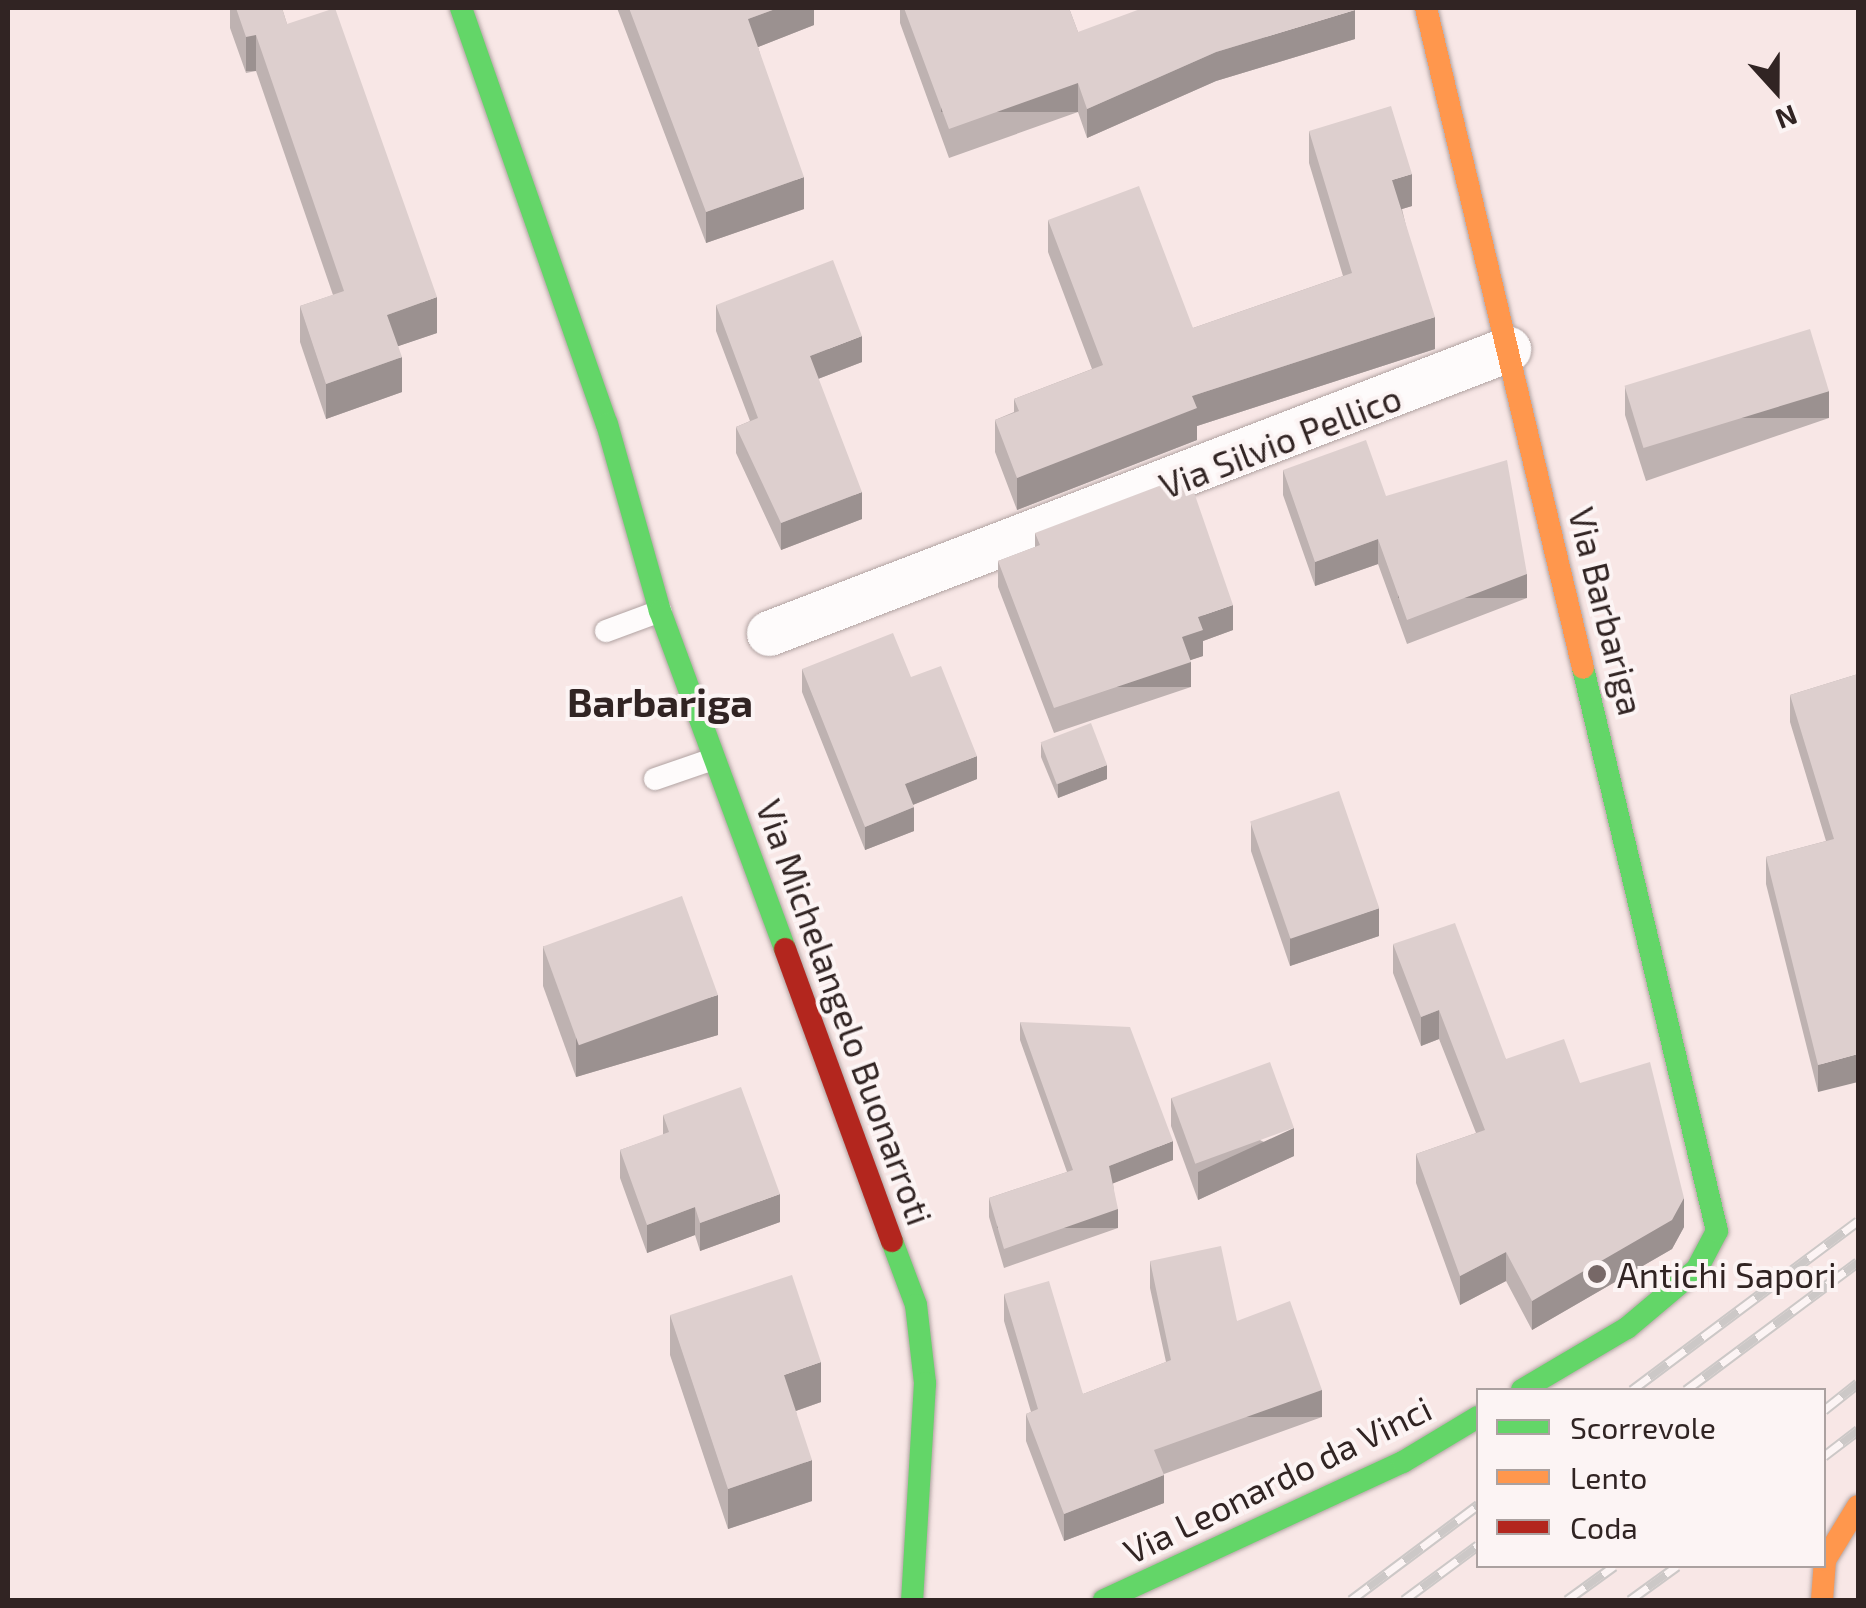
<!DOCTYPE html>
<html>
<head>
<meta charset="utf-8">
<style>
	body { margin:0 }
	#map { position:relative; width:1866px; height:1608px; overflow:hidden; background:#f8e7e6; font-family:"Exo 2",sans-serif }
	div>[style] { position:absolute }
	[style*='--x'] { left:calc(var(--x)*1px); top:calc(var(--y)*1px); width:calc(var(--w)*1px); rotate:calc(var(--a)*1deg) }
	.roads { filter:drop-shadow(0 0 2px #b1a3a2) drop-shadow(0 0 2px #b1a3a2) }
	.lane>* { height:22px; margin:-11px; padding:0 11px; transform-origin:11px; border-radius:11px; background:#fefbfb }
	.street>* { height:45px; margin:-22.5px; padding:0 22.5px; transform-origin:22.5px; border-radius:22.5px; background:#fefbfb }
	.fast>* { height:22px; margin:-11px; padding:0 11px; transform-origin:11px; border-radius:11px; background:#63d668 }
	.slow>* { height:22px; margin:-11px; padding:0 11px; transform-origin:11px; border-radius:11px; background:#ff974d }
	.jam>* { height:22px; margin:-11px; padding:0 11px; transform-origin:11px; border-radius:11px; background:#b3261e }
	.rail>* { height:11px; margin-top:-5.5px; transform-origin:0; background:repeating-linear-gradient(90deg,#fcf4f4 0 22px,#ccc8c7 0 44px); box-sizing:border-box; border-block:2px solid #ccc8c7 }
	.wall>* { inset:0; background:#beb2b1 }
	.shaded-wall>* { inset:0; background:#9b9190; transform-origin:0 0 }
	.building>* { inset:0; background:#ddcfce; transform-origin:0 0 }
	.dots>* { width:28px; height:28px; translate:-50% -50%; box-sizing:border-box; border:5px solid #fcf4f4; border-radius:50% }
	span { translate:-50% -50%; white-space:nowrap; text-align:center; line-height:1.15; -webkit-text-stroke:8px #fcf4f4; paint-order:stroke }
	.street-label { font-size:35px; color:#312423 }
	.poi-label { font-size:35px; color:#312423 }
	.left { translate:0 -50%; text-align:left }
	.quarter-label { font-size:40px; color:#312423; font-weight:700 }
	.frame { position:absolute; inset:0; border:10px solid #312423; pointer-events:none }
	.legend { position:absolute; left:1476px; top:1388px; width:350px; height:180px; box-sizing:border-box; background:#fcf4f4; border:2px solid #aba1a0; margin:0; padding:12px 18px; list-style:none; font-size:30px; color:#312423 }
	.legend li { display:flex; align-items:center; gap:20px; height:50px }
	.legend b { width:50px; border:2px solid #aba1a0 }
	.north { position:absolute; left:1726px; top:40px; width:100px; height:100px; -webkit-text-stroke:8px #fcf4f4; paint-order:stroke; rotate:159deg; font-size:28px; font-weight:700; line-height:40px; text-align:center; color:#312423 }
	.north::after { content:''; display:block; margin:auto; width:35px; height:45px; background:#312423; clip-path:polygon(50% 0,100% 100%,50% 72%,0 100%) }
</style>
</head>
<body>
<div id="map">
	<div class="roads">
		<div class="lane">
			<i style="--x:606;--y:631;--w:58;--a:-20.3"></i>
			<i style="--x:655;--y:779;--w:61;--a:-19"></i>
		</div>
		<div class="street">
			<i style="--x:769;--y:633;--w:792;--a:-21.02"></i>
		</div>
		<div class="fast">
			<i style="--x:461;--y:8;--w:441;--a:70.7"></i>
			<i style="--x:607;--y:424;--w:194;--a:74.2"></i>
			<i style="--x:660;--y:611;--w:360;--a:69.7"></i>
			<i style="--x:892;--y:1241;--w:68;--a:69.4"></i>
			<i style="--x:916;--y:1305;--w:79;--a:83.4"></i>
			<i style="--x:925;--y:1383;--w:217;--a:93.4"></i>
			<i style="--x:1522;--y:1390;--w:122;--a:-30.6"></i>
			<i style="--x:1627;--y:1328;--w:92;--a:-40.1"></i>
			<i style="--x:1697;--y:1269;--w:43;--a:-62.2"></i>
			<i style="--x:1717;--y:1231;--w:579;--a:-103.39"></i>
			<i style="--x:1104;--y:1600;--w:329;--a:-24.8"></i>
			<i style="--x:1403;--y:1462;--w:87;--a:-31"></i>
		</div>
		<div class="slow">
			<i style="--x:1426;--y:8;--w:678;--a:76.62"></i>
			<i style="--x:1822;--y:1600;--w:40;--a:-85.7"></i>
			<i style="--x:1825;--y:1560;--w:63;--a:-58.6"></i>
		</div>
		<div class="jam">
			<i style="--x:785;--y:949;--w:311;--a:69.9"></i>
		</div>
	</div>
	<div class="rail">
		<i style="--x:1632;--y:1390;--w:282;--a:-36.8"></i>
		<i style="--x:1686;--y:1390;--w:214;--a:-36.7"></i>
		<i style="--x:1824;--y:1410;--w:43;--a:-38.5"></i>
		<i style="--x:1824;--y:1456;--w:43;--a:-37.4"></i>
		<i style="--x:1351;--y:1600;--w:159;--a:-36.8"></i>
		<i style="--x:1404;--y:1600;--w:92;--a:-36.6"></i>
		<i style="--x:1567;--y:1600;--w:58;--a:-35.9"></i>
		<i style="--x:1630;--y:1600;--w:58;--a:-35.9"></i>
	</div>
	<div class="wall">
		<i style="clip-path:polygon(230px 8px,282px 8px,287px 24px,437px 333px,398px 346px,402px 392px,326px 419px,300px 342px,300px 306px,333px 295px,256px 71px,246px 73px,230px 28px)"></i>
		<i style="clip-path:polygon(617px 8px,814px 8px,814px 25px,758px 47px,804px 209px,706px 243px)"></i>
		<i style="clip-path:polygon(900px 8px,1069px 8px,1078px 32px,1355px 39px,1216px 81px,1087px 138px,1078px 112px,949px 158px,900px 23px)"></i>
		<i style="clip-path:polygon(1309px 131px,1412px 206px,1402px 209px,1435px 349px,1197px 426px,1197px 440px,1017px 510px,995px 452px,995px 420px,1014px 412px,1014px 399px,1092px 369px,1048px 252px,1048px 220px,1193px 328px,1343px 276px,1309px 163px)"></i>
		<i style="clip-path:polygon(716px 305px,862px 362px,818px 379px,862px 519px,781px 550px,736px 453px,736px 427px,750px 421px,716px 331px)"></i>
		<i style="clip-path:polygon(1625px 387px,1829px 418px,1646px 481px,1625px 415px)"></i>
		<i style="clip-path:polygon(1283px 470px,1386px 496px,1527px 598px,1407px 644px,1378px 564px,1315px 586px,1283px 495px)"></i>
		<i style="clip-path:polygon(1035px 533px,1233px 630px,1203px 641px,1203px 656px,1190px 660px,1191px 687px,1054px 733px,998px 587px,998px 561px,1035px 547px)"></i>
		<i style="clip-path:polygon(802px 669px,911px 677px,977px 779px,913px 805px,914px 831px,865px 850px,802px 692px)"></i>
		<i style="clip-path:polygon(1858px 674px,1818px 1092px,1766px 884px,1766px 857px,1826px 841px,1790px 722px,1790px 695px)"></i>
		<i style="clip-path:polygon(1041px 743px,1107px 779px,1058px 798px,1041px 757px)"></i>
		<i style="clip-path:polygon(1251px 823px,1379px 936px,1290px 966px,1251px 851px)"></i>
		<i style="clip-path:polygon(1393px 944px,1506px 1059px,1580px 1083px,1684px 1227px,1672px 1249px,1532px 1330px,1506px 1281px,1460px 1305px,1416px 1183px,1416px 1154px,1476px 1133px,1439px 1039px,1421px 1046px,1393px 973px)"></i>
		<i style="clip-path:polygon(543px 946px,718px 1035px,576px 1077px,543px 986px)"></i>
		<i style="clip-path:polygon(1020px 1022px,1173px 1160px,1113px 1183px,1118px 1228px,1004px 1268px,989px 1217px,989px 1198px,1067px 1172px,1020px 1040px)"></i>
		<i style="clip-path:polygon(1171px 1098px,1294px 1156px,1198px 1200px,1171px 1126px)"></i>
		<i style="clip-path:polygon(663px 1115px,780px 1222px,700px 1251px,695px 1235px,647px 1253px,620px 1178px,620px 1150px,663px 1135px)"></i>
		<i style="clip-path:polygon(1150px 1261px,1237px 1321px,1322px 1417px,1164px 1474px,1164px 1503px,1064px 1541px,1026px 1441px,1026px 1414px,1031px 1412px,1004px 1321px,1004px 1294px,1083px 1394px,1166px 1362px,1150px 1288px)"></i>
		<i style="clip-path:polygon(670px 1315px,821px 1402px,796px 1411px,812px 1501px,728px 1529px,670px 1355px)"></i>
	</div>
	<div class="shaded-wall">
		<i style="clip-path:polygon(778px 8px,814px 8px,814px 25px,748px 51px,748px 19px)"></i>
		<i style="clip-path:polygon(1355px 10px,1355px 39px,1216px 81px,1087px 138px,1087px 109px,1216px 52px)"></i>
		<i style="left:256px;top:35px;width:36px;height:10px;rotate:90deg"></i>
		<i style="left:1078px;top:83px;width:29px;height:137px;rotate:90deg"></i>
		<i style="clip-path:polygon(1412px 174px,1412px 206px,1392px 212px,1392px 180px)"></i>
		<i style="clip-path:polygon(804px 177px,804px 209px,706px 243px,706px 212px)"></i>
		<i style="clip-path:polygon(437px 297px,437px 333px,387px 350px,387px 315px)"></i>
		<i style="clip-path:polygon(1435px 317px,1435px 349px,1197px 426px,1197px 440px,1017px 510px,1017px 478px,1192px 396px)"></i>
		<i style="clip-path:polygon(862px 336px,862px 362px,810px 382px,810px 356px)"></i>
		<i style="clip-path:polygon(402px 357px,402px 392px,326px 419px,326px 384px)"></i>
		<i style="left:1829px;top:391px;width:27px;height:193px;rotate:90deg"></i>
		<i style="clip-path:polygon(862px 492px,862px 519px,781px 550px,781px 523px)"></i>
		<i style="clip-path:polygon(1378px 539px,1378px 564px,1315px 586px,1315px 562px)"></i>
		<i style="left:1527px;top:574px;width:24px;height:129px;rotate:90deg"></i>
		<i style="clip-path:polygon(1233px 605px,1233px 630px,1203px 641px,1203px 656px,1182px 663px,1182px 637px,1198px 617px)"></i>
		<i style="left:1191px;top:662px;width:25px;height:145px;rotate:90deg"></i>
		<i style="clip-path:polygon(977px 756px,977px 779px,905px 808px,905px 784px)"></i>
		<i style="clip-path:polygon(1107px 765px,1107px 779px,1058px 798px,1058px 784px)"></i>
		<i style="clip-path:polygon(914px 807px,914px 831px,865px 850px,865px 827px)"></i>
		<i style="clip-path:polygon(1379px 908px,1379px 936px,1290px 966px,1290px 938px)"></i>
		<i style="clip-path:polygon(718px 995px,718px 1035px,576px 1077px,576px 1037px)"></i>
		<i style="clip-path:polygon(1439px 1010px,1439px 1039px,1421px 1046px,1421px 1017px)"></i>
		<i style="clip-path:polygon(1858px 1054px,1858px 1082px,1818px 1092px,1818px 1065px)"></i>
		<i style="clip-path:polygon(1294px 1128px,1294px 1156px,1198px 1200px,1198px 1172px)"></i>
		<i style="clip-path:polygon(1173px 1141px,1173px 1160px,1109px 1185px,1109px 1166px)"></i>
		<i style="clip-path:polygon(780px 1194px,780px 1222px,700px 1251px,700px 1223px)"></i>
		<i style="clip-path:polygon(1684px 1198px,1684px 1227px,1672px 1249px,1532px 1330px,1532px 1301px)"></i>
		<i style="clip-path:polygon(695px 1207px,695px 1235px,647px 1253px,647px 1225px)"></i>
		<i style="left:1118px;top:1209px;width:19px;height:121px;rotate:90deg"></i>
		<i style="clip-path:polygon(1506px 1252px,1506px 1281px,1460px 1305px,1460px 1276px)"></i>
		<i style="clip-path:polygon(821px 1362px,821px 1402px,784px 1415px,784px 1375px)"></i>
		<i style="left:1322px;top:1390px;width:27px;height:178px;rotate:90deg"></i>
		<i style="clip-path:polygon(812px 1460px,812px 1501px,728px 1529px,728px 1489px)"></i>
		<i style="clip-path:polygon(1164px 1475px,1164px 1503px,1064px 1541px,1064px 1514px)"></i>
	</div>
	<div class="building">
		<i style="clip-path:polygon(236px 8px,282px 8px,287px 24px,335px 8px,437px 297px,387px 315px,402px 357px,326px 384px,300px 306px,344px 291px,256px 35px,246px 37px)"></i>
		<i style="clip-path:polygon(629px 8px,778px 8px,748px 19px,804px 177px,706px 212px)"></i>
		<i style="clip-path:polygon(904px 8px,1069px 8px,1078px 32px,1143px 8px,1354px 8px,1355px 10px,1216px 52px,1087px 109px,1078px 83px,949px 129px)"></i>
		<i style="clip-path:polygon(1391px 106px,1412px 174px,1392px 180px,1435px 317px,1192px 396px,1197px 408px,1017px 478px,995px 420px,1019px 411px,1014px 399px,1103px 365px,1048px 220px,1139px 186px,1193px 328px,1352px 273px,1309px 131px)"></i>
		<i style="clip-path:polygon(833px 260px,862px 336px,810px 356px,862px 492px,781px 523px,736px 427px,758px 418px,716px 305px)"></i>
		<i style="left:1810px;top:329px;width:65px;height:194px;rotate:73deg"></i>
		<i style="clip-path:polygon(1366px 440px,1386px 496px,1507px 460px,1527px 574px,1407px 620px,1378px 539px,1315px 562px,1283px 470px)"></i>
		<i style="clip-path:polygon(1188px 475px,1233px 605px,1198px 617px,1203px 630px,1182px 637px,1191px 662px,1054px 708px,998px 561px,1040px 545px,1035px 533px)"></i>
		<i style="clip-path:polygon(893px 633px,911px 677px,941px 666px,977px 756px,905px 784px,914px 807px,865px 827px,802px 669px)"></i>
		<i style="clip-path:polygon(1858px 674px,1858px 1054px,1818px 1065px,1766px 857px,1834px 839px,1790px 695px)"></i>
		<i style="left:1091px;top:723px;width:45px;height:54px;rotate:69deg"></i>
		<i style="left:1339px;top:791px;width:124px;height:94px;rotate:71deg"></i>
		<i style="left:682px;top:896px;width:105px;height:148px;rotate:70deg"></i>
		<i style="clip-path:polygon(1455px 923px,1506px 1059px,1564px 1039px,1580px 1083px,1650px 1062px,1684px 1198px,1672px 1220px,1532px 1301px,1506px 1252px,1460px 1276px,1416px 1154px,1485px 1130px,1439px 1010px,1421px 1017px,1393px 944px)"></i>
		<i style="clip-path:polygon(1020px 1022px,1130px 1027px,1173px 1141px,1109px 1166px,1118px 1209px,1004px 1249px,989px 1198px,1073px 1170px)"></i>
		<i style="left:1270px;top:1062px;width:70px;height:105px;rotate:70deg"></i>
		<i style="clip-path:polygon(741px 1087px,780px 1194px,700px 1223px,695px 1207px,647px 1225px,620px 1150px,669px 1132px,663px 1115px)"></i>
		<i style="clip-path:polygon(1221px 1246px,1237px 1321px,1290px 1301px,1322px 1390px,1154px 1450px,1164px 1475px,1064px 1514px,1026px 1414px,1038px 1409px,1004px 1294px,1049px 1281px,1083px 1394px,1171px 1360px,1150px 1261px)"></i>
		<i style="clip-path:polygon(792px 1275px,821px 1362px,784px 1375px,812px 1460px,728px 1489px,670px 1315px)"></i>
	</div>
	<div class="dots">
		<i style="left:1597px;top:1274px;background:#776867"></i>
	</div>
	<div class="street-label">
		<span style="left:1280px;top:441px;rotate:-21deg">Via Silvio Pellico</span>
		<span style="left:1607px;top:611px;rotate:76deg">Via Barbariga</span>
		<span style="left:845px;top:1012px;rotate:70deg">Via Michelangelo Buonarroti</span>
		<span style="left:1277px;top:1479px;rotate:-26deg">Via Leonardo da Vinci</span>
	</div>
	<div class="poi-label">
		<span class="left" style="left:1617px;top:1274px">Antichi Sapori</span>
	</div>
	<div class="quarter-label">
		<span style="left:660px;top:701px">Barbariga</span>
	</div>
	<div class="frame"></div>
	<ul class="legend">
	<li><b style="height:12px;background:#63d668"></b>Scorrevole</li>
	<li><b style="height:12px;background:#ff974d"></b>Lento</li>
	<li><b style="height:12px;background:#b3261e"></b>Coda</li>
	</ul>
	<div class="north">N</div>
</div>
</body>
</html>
